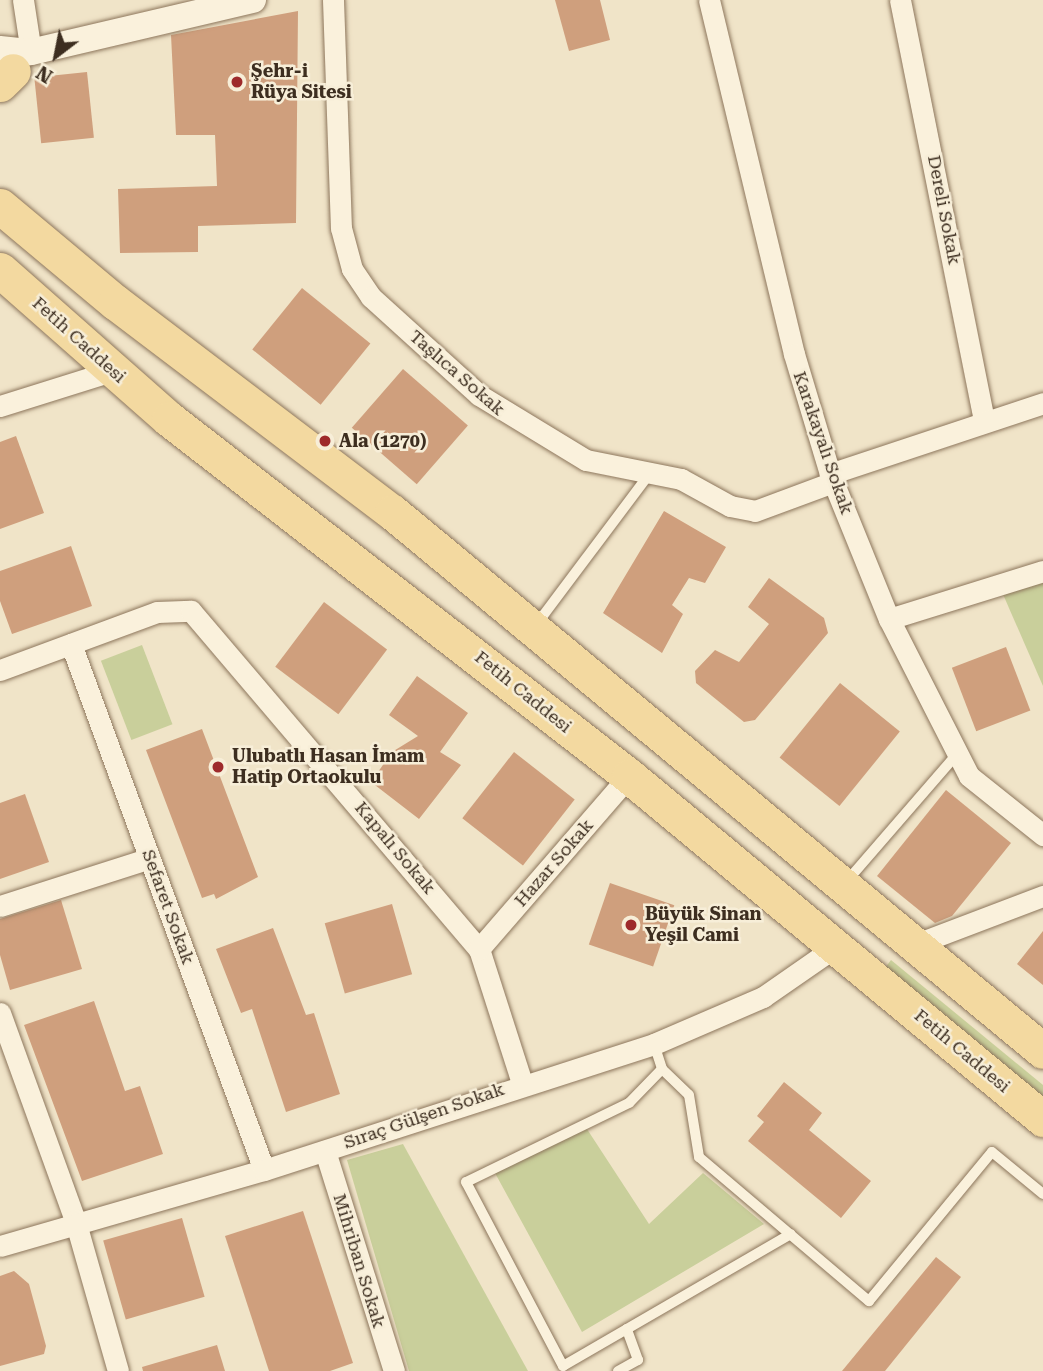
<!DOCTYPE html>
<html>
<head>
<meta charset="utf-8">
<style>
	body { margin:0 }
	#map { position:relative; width:1043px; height:1371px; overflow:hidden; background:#f0e4c8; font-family:"Roboto Serif",serif }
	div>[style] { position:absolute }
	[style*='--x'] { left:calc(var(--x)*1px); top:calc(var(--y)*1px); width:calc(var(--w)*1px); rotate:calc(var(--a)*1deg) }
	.green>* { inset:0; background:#c9cf9b; transform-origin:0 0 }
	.building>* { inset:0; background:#cf9f7d; transform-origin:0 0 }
	.roads { filter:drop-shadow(0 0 2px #8d765c) drop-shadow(0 0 2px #8d765c) }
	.service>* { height:10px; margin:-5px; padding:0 5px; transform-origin:5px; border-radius:5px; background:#faf1dc }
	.minor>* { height:21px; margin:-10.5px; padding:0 10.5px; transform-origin:10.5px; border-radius:10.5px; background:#faf1dc }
	.tertiary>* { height:26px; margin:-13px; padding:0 13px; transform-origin:13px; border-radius:13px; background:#faf1dc }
	.primary>* { height:35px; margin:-17.5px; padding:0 17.5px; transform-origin:17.5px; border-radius:17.5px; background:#f3d9a0 }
	.dots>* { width:19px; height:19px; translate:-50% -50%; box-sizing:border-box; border:4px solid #f7eed8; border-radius:50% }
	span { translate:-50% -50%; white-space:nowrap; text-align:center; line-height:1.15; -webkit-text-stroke:5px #f7eed8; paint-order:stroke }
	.poi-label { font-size:18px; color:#3d2e20; font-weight:700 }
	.left { translate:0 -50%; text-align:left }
	.street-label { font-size:18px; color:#3d2e20 }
	.north { position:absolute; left:21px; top:21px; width:70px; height:70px; -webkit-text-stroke:5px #f7eed8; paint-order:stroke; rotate:212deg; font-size:19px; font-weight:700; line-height:28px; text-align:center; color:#3d2e20 }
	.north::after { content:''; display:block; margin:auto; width:24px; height:32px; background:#3d2e20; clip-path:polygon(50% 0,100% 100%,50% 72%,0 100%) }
</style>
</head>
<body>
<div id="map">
	<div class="green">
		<i style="clip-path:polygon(1043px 577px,1043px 686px,1002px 592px)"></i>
		<i style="left:142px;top:645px;width:85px;height:44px;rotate:69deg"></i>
		<i style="clip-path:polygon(891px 960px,1043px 1085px,1043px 1100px,885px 968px)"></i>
		<i style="clip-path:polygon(585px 1126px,649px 1224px,703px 1173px,764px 1224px,582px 1332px,495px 1173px)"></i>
		<i style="clip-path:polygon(403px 1144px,528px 1371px,409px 1371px,347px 1160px)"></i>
	</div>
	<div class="building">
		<i style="clip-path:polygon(555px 0,600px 0,610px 40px,569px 51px)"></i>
		<i style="clip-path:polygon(298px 11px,296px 223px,198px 226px,198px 252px,120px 253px,118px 189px,217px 186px,215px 135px,176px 135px,171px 35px)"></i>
		<i style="left:87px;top:72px;width:66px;height:53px;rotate:84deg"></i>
		<i style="left:302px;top:288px;width:88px;height:79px;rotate:39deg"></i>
		<i style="left:403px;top:369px;width:86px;height:78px;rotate:41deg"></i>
		<i style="clip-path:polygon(16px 436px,44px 513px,0 529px,0 442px)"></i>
		<i style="clip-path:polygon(664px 511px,726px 547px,705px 583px,689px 578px,672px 605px,683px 614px,662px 653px,603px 613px)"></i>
		<i style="clip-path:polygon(71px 546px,92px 606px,12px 634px,0 601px,0 571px)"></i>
		<i style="clip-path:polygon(769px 578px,824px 618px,828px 633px,755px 720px,744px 722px,696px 683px,695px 671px,715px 650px,739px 662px,769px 624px,748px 607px)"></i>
		<i style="left:324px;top:602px;width:79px;height:81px;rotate:37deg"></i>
		<i style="left:1006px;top:647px;width:68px;height:58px;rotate:69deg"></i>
		<i style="clip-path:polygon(417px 676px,468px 713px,440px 752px,461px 765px,419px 819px,371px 782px,392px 752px,418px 736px,389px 715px)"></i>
		<i style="left:840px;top:683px;width:77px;height:96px;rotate:39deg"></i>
		<i style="clip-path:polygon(202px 729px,258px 877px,216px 899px,214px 894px,202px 898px,146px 750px)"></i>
		<i style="left:514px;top:752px;width:77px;height:84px;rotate:38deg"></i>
		<i style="clip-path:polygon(946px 790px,1011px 843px,952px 916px,935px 923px,877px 876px)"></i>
		<i style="clip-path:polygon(25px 794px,49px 862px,0 879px,0 803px)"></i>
		<i style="left:610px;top:883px;width:68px;height:65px;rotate:19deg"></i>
		<i style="clip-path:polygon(61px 900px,82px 969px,10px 990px,0 955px,0 919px)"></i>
		<i style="left:392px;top:904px;width:73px;height:70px;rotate:74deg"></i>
		<i style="clip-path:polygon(273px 928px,306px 1015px,314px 1013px,340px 1094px,286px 1112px,252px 1009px,241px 1013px,216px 949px)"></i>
		<i style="clip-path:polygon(1043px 931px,1043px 985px,1017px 964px)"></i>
		<i style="clip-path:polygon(94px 1001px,125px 1091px,140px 1086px,163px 1154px,82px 1181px,24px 1025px)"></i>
		<i style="clip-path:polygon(784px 1082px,822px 1113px,809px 1130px,871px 1181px,841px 1218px,748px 1141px,764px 1122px,757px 1116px)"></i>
		<i style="clip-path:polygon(303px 1211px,353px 1363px,330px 1371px,269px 1371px,225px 1236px)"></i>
		<i style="left:182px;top:1218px;width:82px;height:82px;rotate:74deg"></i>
		<i style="clip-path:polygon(936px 1257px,961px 1277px,885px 1371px,842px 1371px)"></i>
		<i style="clip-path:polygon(14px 1271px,29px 1284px,46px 1346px,44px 1354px,0 1366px,0 1276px)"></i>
		<i style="clip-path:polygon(217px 1345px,225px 1371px,143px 1371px,142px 1367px)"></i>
	</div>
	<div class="roads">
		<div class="service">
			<i style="--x:536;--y:625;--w:190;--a:-53.1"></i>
			<i style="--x:847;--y:881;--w:168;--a:-49.1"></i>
			<i style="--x:654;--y:1044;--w:26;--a:72"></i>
			<i style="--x:662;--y:1069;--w:37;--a:44"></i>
			<i style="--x:689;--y:1095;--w:63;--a:80.8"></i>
			<i style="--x:699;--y:1157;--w:223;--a:40.3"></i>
			<i style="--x:869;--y:1301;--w:193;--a:-50.5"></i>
			<i style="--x:992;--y:1152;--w:66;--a:39.5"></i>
			<i style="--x:662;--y:1069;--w:47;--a:134.1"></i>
			<i style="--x:629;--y:1103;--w:181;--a:154.1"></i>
			<i style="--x:466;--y:1182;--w:208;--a:62.2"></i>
			<i style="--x:563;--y:1366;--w:263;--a:-30.1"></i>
			<i style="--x:618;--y:1371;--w:23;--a:-29"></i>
			<i style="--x:638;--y:1360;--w:33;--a:-110"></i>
		</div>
		<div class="minor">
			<i style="--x:23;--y:0;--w:53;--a:81.3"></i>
			<i style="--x:333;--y:0;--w:228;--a:88"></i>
			<i style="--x:341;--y:228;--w:42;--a:75"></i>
			<i style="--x:352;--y:269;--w:34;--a:56"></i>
			<i style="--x:371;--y:297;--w:146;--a:42.2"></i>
			<i style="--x:479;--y:395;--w:125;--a:31.3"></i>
			<i style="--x:586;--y:460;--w:97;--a:11.3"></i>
			<i style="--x:681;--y:479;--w:56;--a:28.9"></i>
			<i style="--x:730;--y:506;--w:25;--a:11"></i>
			<i style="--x:755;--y:511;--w:83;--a:-20.4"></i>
			<i style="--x:709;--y:0;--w:364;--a:76.5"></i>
			<i style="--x:794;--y:354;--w:125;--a:73.3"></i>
			<i style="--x:830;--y:474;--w:157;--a:67.9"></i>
			<i style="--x:889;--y:619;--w:176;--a:63"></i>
			<i style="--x:969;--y:776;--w:95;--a:38.6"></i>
			<i style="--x:900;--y:0;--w:428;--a:78.7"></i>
			<i style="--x:0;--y:406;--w:117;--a:-17.4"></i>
			<i style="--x:830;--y:474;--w:225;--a:-18.4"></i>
			<i style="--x:889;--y:619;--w:161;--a:-17.3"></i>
			<i style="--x:71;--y:644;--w:560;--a:69.85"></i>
			<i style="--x:0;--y:670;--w:167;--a:-20.3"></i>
			<i style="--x:157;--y:612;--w:34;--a:-2"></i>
			<i style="--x:191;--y:611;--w:444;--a:49.6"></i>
			<i style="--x:479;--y:949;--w:141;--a:72.2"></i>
			<i style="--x:0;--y:906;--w:157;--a:-17.7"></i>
			<i style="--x:919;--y:943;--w:133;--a:-20.8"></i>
			<i style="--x:479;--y:949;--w:229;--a:-49.1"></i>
			<i style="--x:0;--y:1013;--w:220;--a:70.1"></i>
			<i style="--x:75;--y:1220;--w:157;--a:74.1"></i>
			<i style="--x:325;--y:1151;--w:231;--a:72.6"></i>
			<i style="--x:0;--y:1246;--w:275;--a:-16.1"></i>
			<i style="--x:264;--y:1170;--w:410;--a:-17.9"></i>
			<i style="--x:654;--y:1044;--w:119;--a:-23.3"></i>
			<i style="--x:763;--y:997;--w:84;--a:-34.8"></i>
		</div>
		<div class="tertiary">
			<i style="--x:0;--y:49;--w:31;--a:6"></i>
			<i style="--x:31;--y:52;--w:228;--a:-13.2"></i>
		</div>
		<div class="primary">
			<i style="--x:0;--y:84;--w:18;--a:-45"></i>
			<i style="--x:0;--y:206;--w:150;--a:39.9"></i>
			<i style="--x:115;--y:302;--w:348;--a:37.2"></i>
			<i style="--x:392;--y:512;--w:845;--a:39.62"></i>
			<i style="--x:0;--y:270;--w:225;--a:41.4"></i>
			<i style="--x:169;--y:419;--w:582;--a:37.81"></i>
			<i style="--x:629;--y:776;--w:538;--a:39.64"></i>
		</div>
	</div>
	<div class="dots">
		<i style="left:237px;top:82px;background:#9e2a2b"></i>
		<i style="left:325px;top:441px;background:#9e2a2b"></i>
		<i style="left:218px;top:767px;background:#9e2a2b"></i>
		<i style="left:631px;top:925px;background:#9e2a2b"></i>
	</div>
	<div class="poi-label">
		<span class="left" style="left:251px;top:82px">Şehr-i<br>Rüya Sitesi</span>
		<span class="left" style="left:339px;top:441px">Ala (1270)</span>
		<span class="left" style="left:232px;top:767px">Ulubatlı Hasan İmam<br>Hatip Ortaokulu</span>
		<span class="left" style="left:645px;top:925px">Büyük Sinan<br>Yeşil Cami</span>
	</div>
	<div class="street-label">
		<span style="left:944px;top:210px;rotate:79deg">Dereli Sokak</span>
		<span style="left:79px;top:340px;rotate:42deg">Fetih Caddesi</span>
		<span style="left:457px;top:373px;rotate:41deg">Taşlıca Sokak</span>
		<span style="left:823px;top:443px;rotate:71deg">Karakayalı Sokak</span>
		<span style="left:523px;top:692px;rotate:39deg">Fetih Caddesi</span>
		<span style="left:395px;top:848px;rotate:50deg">Kapalı Sokak</span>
		<span style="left:554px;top:863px;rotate:-49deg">Hazar Sokak</span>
		<span style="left:168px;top:907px;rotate:70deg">Sefaret Sokak</span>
		<span style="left:962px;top:1051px;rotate:40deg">Fetih Caddesi</span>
		<span style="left:424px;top:1116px;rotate:-19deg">Sıraç Gülşen Sokak</span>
		<span style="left:359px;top:1261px;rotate:73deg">Mihriban Sokak</span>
	</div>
	<div class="north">N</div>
</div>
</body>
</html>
